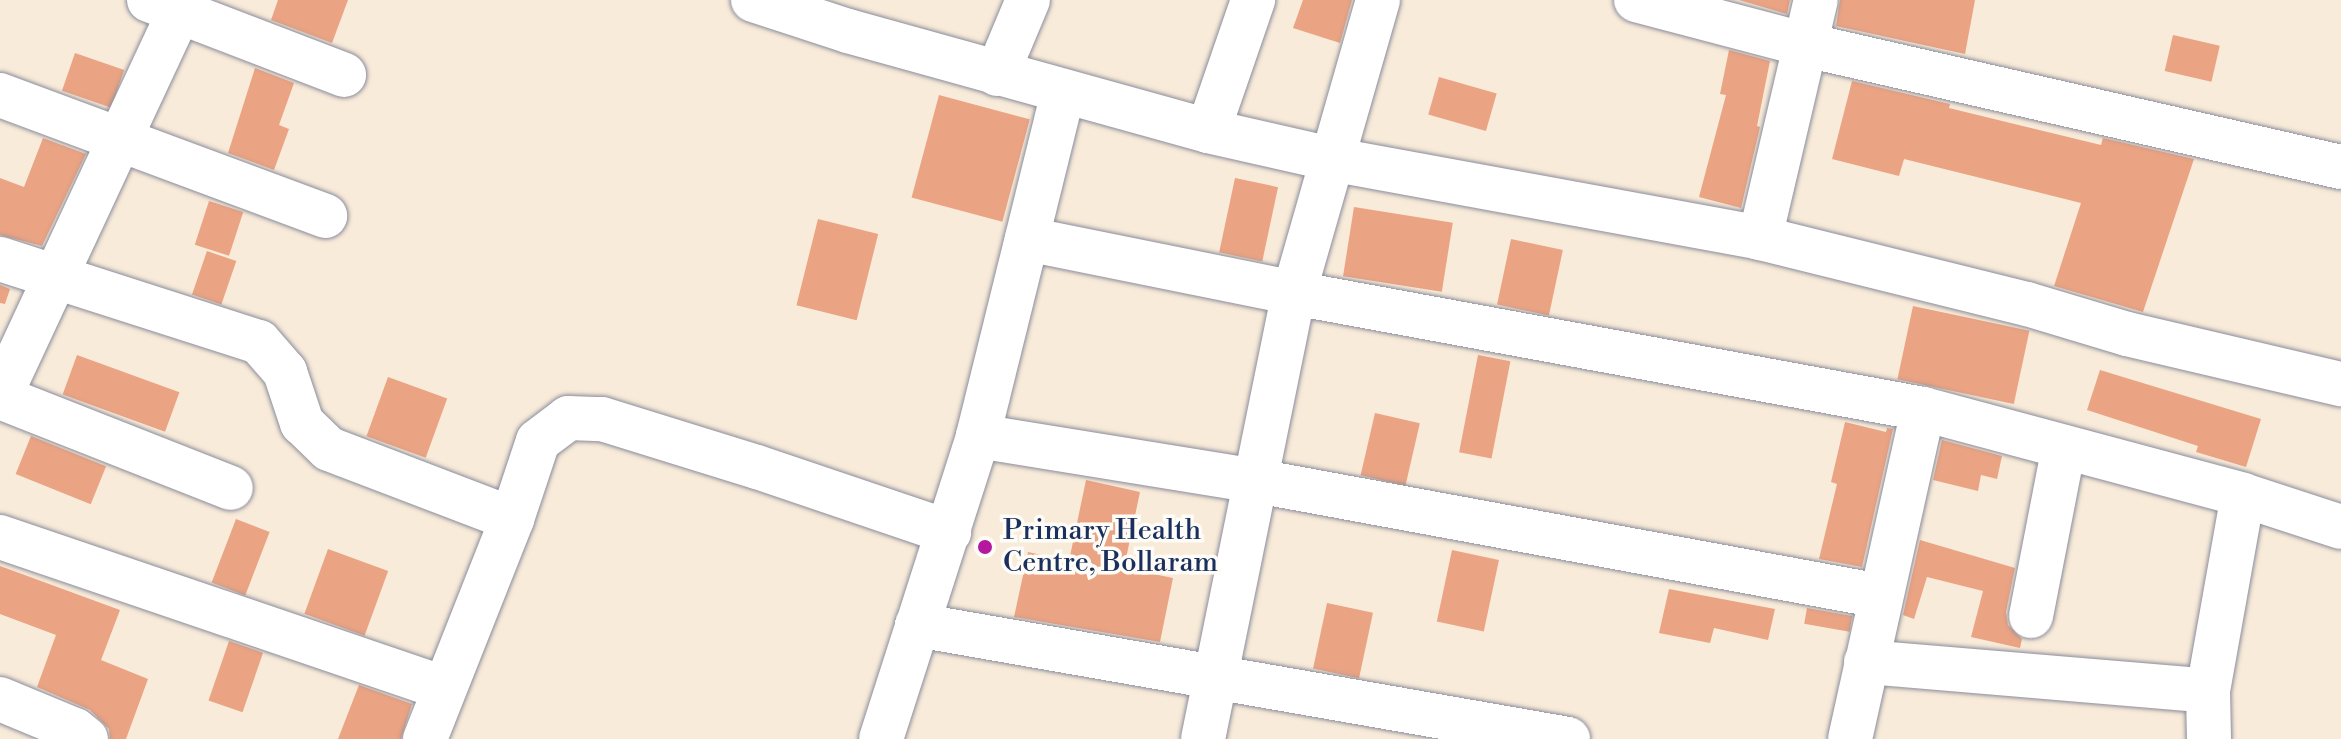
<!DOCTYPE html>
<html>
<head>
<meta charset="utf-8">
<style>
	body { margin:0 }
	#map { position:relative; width:2341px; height:739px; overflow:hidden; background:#f9ebd9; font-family:"Libre Bodoni",serif }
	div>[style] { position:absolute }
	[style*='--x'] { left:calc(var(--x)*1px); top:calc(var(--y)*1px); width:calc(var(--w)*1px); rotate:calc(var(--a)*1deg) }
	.building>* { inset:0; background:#eaa383; transform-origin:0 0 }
	.roads { filter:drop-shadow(0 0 2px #8a8d9c) drop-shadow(0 0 2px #8a8d9c) }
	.minor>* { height:44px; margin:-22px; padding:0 22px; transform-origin:22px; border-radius:22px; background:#fff }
	.dots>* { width:22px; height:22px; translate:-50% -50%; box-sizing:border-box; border:4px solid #fdfcf7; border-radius:50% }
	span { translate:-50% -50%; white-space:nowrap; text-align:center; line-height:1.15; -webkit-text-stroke:7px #fdfcf7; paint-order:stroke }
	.poi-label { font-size:28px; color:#1b2f5e }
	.left { translate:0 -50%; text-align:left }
</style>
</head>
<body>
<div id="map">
	<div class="building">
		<i style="clip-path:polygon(278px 0,348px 0,332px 43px,271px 20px)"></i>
		<i style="clip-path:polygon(1303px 0,1352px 0,1340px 43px,1293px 28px)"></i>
		<i style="clip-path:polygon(1739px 0,1790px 0,1787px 14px)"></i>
		<i style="clip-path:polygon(1840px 0,1975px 0,1965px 54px,1836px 26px)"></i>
		<i style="left:2173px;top:35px;width:48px;height:37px;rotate:13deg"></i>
		<i style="clip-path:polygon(1729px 50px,1770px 61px,1757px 126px,1760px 127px,1741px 208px,1699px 197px,1726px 95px,1720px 94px)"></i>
		<i style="left:75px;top:53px;width:52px;height:40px;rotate:19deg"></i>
		<i style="clip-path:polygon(255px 68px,294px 83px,279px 125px,289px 129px,274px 170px,228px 153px)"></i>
		<i style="left:1439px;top:77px;width:60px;height:39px;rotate:16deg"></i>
		<i style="clip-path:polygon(1852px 81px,1950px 104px,1949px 108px,2101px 145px,2103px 138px,2194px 159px,2143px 312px,2054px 286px,2081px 203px,1904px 159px,1899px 176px,1832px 159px)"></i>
		<i style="left:939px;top:95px;width:94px;height:106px;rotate:15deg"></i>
		<i style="clip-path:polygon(43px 138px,86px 154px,42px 246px,0 235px,0 178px,24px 187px)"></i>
		<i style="left:1235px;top:178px;width:44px;height:76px;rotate:12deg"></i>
		<i style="left:209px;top:201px;width:36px;height:46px;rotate:18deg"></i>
		<i style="left:1354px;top:207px;width:100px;height:70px;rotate:9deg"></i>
		<i style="left:818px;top:219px;width:62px;height:89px;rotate:14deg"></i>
		<i style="left:1511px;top:239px;width:53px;height:67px;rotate:12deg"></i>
		<i style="left:207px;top:251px;width:31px;height:46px;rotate:19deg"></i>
		<i style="clip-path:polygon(0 285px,10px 289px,5px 304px,0 303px)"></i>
		<i style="left:1913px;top:306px;width:119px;height:75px;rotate:12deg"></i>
		<i style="left:77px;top:355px;width:109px;height:42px;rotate:20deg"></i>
		<i style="left:1478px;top:355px;width:33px;height:99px;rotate:11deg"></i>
		<i style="clip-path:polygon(2100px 370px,2261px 419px,2246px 467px,2196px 452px,2198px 446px,2087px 410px)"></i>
		<i style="left:388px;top:377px;width:63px;height:63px;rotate:20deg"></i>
		<i style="left:1375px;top:413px;width:46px;height:64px;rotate:13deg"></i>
		<i style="clip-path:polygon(1845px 422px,1886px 432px,1887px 428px,1893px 429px,1862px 567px,1819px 559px,1837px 484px,1831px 482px)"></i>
		<i style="left:31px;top:436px;width:81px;height:41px;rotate:22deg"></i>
		<i style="clip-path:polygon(1942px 440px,2002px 456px,1997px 479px,1981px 475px,1978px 491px,1933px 480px)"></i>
		<i style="clip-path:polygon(1086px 480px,1140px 492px,1124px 568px,1173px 578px,1160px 642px,1014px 617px,1028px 552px,1069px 561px)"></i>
		<i style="left:236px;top:519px;width:36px;height:68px;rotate:21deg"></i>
		<i style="clip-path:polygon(1920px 540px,2015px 568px,2006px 612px,2008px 625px,2022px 639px,2020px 648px,1971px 637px,1983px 591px,1927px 577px,1914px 619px,1903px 615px)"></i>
		<i style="left:328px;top:549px;width:64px;height:69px;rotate:20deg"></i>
		<i style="left:1452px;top:550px;width:48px;height:73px;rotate:12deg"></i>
		<i style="clip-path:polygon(0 566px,120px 610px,101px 660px,148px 679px,126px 739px,110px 739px,109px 729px,90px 710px,37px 687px,56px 635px,0 614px)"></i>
		<i style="clip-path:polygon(1669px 589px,1775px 609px,1768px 640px,1714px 628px,1710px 643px,1659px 633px)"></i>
		<i style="left:1327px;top:603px;width:47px;height:67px;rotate:12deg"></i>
		<i style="left:1807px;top:608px;width:46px;height:16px;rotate:10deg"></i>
		<i style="left:229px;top:641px;width:36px;height:63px;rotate:19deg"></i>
		<i style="clip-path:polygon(359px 685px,412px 704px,401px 739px,338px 739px)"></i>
	</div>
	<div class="roads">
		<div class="minor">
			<i style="--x:149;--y:0;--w:209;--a:21"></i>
			<i style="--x:753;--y:0;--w:100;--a:18.1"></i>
			<i style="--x:848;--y:31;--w:374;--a:15.5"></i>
			<i style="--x:1208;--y:131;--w:126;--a:12.8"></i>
			<i style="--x:1331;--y:159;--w:436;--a:10.4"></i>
			<i style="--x:1760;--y:238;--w:275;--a:13.9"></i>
			<i style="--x:2027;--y:304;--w:104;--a:16.7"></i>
			<i style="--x:2127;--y:334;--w:220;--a:13.2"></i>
			<i style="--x:1636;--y:0;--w:176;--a:14.8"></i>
			<i style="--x:1806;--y:45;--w:549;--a:12.85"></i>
			<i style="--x:997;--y:74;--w:80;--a:-67.3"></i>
			<i style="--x:0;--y:95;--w:347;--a:20.4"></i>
			<i style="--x:1208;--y:131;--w:139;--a:-71"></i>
			<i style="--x:1760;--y:238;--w:244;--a:-76.8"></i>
			<i style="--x:1027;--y:239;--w:272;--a:11.4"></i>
			<i style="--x:1294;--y:293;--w:640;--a:10.45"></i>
			<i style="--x:1923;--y:409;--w:331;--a:15"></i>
			<i style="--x:2243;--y:495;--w:103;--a:18.1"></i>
			<i style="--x:0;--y:259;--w:272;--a:17.8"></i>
			<i style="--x:259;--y:342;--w:40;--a:49"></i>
			<i style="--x:285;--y:372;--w:54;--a:71.6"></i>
			<i style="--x:302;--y:423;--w:37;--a:44"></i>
			<i style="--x:329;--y:449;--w:196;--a:20.9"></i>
			<i style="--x:0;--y:396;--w:437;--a:-65"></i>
			<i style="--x:0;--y:397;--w:248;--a:21.5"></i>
			<i style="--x:978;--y:436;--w:354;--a:-76.1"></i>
			<i style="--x:0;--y:537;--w:469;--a:18.8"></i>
			<i style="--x:2031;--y:616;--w:172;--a:-79"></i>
			<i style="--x:917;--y:625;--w:661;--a:9.93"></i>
			<i style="--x:1866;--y:662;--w:343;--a:4.8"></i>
			<i style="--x:0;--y:699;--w:81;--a:22.5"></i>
			<i style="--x:75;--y:730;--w:14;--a:39"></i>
			<i style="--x:425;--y:739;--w:237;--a:-68.4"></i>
			<i style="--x:512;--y:519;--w:82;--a:-71.6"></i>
			<i style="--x:538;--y:441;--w:38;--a:-37"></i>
			<i style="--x:568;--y:418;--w:34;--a:2"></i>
			<i style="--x:602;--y:419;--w:162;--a:17.2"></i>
			<i style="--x:757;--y:467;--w:203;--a:18.7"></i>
			<i style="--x:881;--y:739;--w:318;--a:-72.2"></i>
			<i style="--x:978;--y:436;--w:283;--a:9.2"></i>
			<i style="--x:1257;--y:481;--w:634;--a:10.46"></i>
			<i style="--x:1203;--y:739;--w:455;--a:-78.5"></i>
			<i style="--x:1294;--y:293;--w:305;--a:-74"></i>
			<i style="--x:1850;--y:739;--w:338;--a:-77.5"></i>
			<i style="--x:2209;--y:739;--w:48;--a:-91.2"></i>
			<i style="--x:2208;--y:691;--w:199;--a:-79.9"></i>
		</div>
	</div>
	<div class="dots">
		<i style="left:985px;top:547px;background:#b5179e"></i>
	</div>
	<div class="poi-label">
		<span class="left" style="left:1003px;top:547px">Primary Health<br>Centre, Bollaram</span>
	</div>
</div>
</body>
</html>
